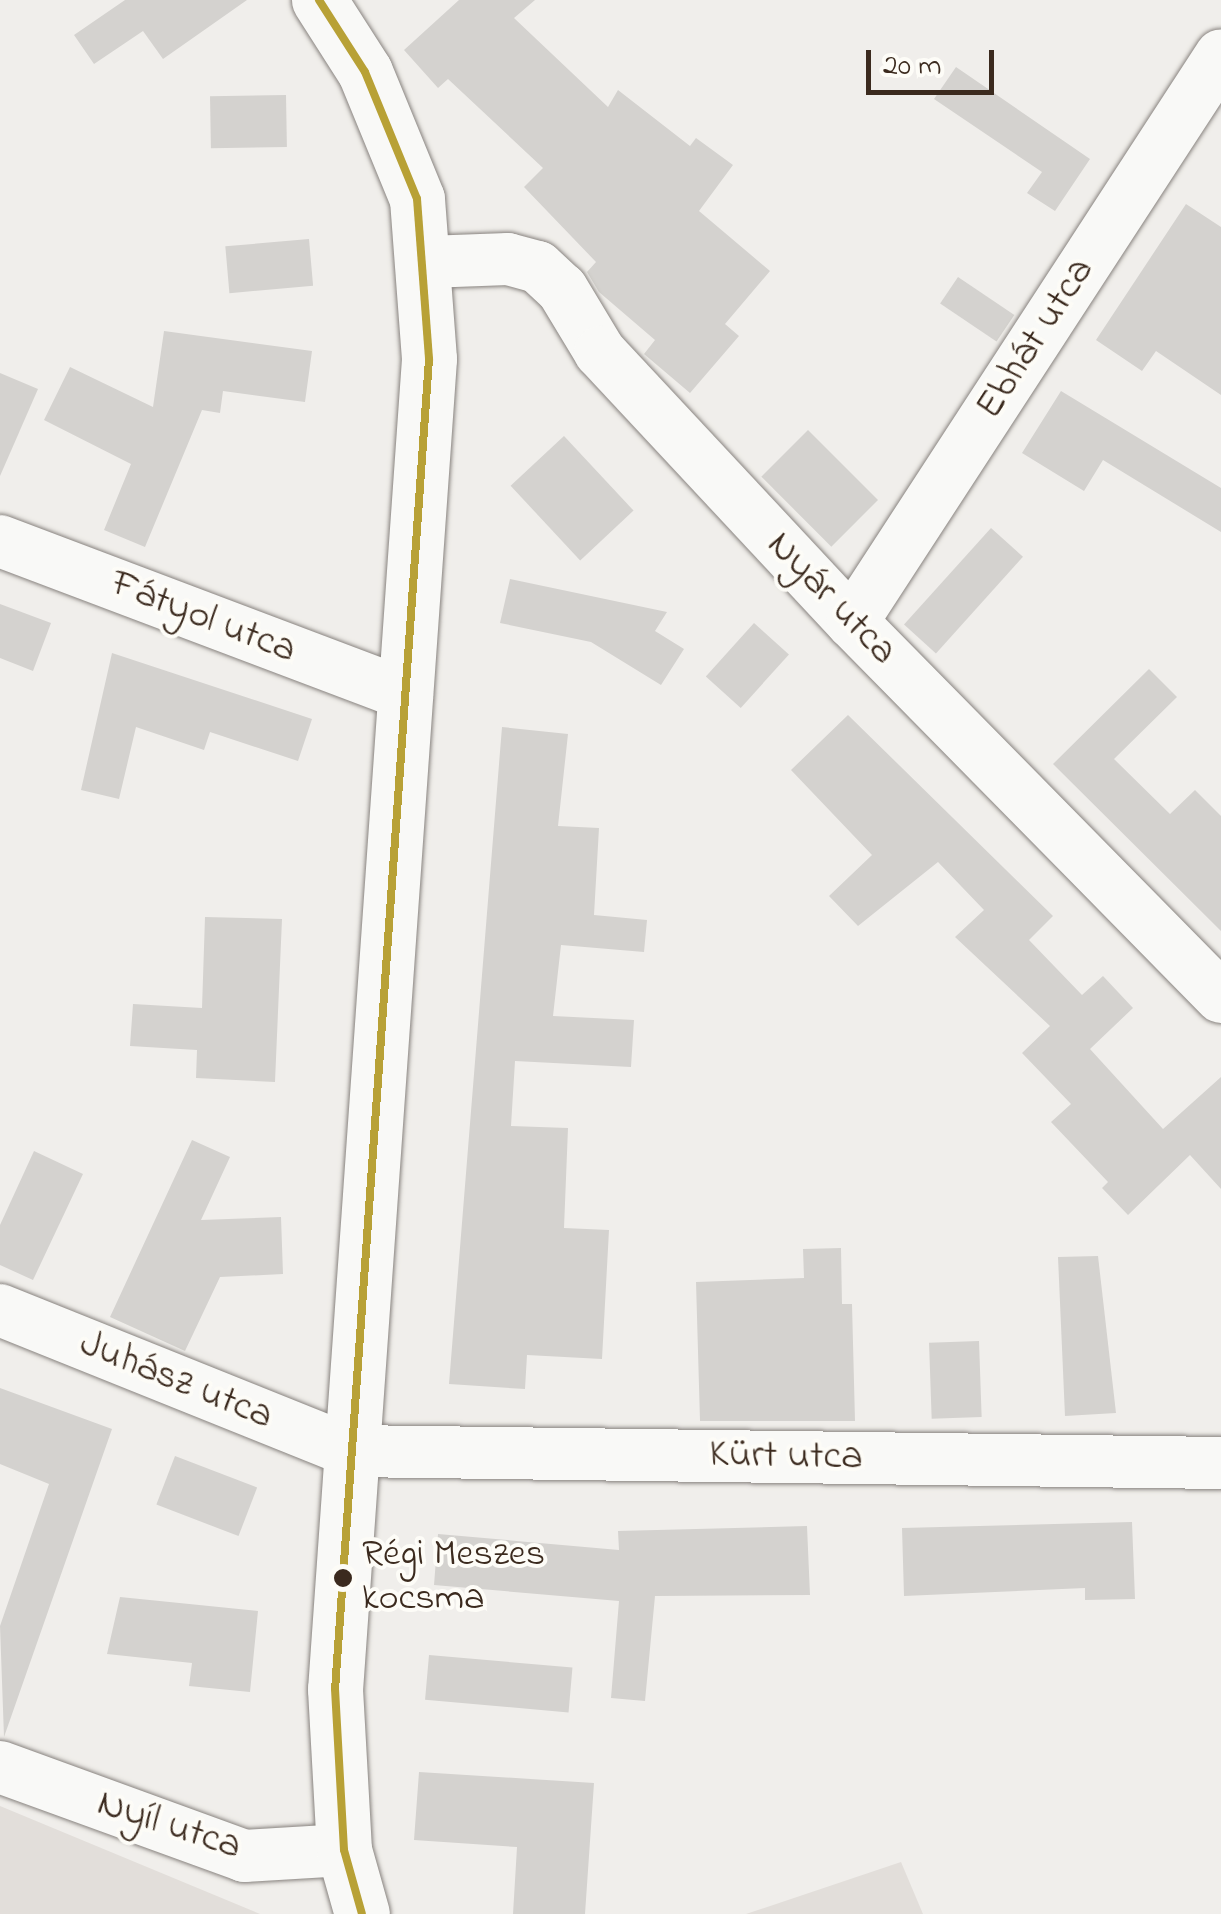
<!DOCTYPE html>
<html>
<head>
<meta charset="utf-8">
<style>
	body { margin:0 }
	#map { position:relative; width:1221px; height:1914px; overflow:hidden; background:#f0eeeb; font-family:"Indie Flower",sans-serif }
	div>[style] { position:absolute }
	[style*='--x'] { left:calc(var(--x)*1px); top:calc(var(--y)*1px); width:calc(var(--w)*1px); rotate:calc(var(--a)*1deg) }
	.built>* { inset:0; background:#e2deda }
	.building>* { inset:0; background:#d4d2cf; transform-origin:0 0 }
	.roads { filter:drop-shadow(0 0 2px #88837f) drop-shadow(0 0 2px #88837f) }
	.minor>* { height:52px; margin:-26px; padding:0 26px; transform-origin:26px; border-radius:26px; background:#f9f9f7 }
	.major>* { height:55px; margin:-27.5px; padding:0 27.5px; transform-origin:27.5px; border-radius:27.5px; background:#f9f9f7 }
	.bus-1>* { height:8px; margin:-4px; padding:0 4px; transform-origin:4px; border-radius:4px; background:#b8a136 }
	.dots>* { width:28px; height:28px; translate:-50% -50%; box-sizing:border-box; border:5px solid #fdfcf7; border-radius:50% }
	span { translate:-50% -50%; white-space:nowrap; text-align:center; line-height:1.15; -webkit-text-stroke:8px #fdfcf7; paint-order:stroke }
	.bus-label { font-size:38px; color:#3b2a1e }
	.left { translate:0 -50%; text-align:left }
	.street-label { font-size:40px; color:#3b2a1e }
	.scale { position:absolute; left:866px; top:50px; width:128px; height:45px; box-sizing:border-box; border:5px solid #3b2a1e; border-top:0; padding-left:12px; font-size:30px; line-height:35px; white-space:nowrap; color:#3b2a1e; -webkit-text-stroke:8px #fdfcf7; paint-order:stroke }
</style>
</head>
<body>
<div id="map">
	<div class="built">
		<i style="clip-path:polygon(0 1806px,260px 1914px,0 1914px)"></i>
		<i style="clip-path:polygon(901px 1862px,923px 1914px,746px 1914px)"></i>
	</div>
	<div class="building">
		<i style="clip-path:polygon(125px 0,247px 0,163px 59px,143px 31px,94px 64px,74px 35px)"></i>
		<i style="clip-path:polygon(459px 0,535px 0,514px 18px,608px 107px,618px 90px,690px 146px,696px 138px,733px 165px,699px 211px,770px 271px,725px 324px,739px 336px,690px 393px,644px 354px,655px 340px,599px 292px,587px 272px,596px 262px,524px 187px,543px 168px,448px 79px,438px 88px,404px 50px)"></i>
		<i style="clip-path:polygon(956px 67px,1090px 159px,1055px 211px,1027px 193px,1042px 172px,934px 99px)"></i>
		<i style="left:286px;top:95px;width:52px;height:76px;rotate:89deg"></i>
		<i style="clip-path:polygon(1186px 204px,1221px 227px,1221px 395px,1156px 351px,1142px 371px,1096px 340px)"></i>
		<i style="left:309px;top:239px;width:47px;height:84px;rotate:85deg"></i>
		<i style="left:958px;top:277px;width:68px;height:32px;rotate:34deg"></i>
		<i style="clip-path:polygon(164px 331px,312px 351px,305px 402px,223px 391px,220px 413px,202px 410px,145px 547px,104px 530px,131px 464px,44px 420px,70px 367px,153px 407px)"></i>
		<i style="clip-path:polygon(0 373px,38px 389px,0 476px)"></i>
		<i style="clip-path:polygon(1061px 391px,1221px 488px,1221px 532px,1103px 460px,1084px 491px,1022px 453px)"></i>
		<i style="left:808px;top:430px;width:99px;height:66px;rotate:45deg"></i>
		<i style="left:564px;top:436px;width:102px;height:73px;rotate:47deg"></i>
		<i style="left:991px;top:528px;width:43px;height:130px;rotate:42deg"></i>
		<i style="clip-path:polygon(510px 579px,667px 612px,655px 631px,684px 649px,661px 685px,591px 642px,500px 623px)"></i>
		<i style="clip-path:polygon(0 604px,51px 623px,33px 671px,0 658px)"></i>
		<i style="left:754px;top:623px;width:47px;height:72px;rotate:42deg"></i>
		<i style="clip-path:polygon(112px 653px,312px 719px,298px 761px,210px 732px,204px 750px,136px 727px,119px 799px,81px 790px)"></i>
		<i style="clip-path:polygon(1149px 669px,1177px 697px,1114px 759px,1170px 814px,1195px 790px,1221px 816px,1221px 931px,1053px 764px)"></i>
		<i style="clip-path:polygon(848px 715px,1053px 916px,1029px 940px,1082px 995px,1103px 976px,1133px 1008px,1090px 1049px,1163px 1129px,1221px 1077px,1221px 1189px,1190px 1155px,1128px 1215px,1102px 1188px,1108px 1182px,1051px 1122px,1071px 1104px,1022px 1053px,1050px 1026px,955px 937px,984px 910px,938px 862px,858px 926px,829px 896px,872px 855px,791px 770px)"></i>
		<i style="clip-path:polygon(502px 727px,568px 734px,558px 826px,599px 828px,594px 915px,647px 920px,644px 952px,561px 945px,553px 1016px,634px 1020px,631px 1067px,515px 1061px,511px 1126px,568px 1128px,564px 1228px,609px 1230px,602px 1359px,527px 1355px,525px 1389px,449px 1384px)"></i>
		<i style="clip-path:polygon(205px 917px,282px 919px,275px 1082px,196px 1078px,197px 1050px,130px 1046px,133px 1004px,202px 1008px)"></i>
		<i style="clip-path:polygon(192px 1140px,230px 1157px,201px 1220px,281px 1217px,283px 1274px,220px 1277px,185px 1351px,110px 1317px)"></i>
		<i style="clip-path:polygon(34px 1151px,83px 1174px,33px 1280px,0 1265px,0 1225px)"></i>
		<i style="clip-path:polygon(841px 1248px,842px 1304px,852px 1304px,855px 1421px,700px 1421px,696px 1282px,804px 1278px,803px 1249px)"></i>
		<i style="clip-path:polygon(1098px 1256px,1116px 1413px,1065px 1416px,1058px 1257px)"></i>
		<i style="left:979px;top:1341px;width:76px;height:50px;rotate:88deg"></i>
		<i style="clip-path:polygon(0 1388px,112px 1429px,4px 1737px,0 1626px,49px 1484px,0 1464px)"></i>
		<i style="left:175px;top:1456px;width:88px;height:52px;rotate:21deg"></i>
		<i style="clip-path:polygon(1132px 1522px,1135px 1599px,1085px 1600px,1085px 1588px,904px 1596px,902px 1528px)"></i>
		<i style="clip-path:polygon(807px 1526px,810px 1595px,655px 1596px,645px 1701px,611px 1698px,619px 1601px,434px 1585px,438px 1534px,619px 1550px,618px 1531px)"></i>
		<i style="clip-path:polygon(120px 1597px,258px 1611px,250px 1692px,189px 1686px,192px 1663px,107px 1654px)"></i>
		<i style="left:429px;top:1655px;width:144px;height:45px;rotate:5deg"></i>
		<i style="clip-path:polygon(419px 1772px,594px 1783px,585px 1914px,513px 1914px,517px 1847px,414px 1840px)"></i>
	</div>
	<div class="roads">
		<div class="minor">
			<i style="--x:427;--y:262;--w:81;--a:-2.1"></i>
			<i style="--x:508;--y:259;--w:31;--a:15"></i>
			<i style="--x:538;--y:267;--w:33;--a:43"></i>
			<i style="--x:562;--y:289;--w:74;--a:58.9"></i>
			<i style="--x:600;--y:352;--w:369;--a:47"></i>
			<i style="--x:852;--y:622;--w:526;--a:45.46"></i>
			<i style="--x:0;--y:541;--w:435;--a:20.7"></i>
			<i style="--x:852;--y:622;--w:676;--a:-56.94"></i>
			<i style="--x:0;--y:1310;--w:378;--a:21.9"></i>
			<i style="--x:351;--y:1451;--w:870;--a:0.79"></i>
			<i style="--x:0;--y:1767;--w:260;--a:20"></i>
			<i style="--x:244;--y:1856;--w:100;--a:-3.4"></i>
		</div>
		<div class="major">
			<i style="--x:319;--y:0;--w:85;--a:57.4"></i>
			<i style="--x:365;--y:72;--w:137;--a:67.7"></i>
			<i style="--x:417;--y:199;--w:160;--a:85.7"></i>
			<i style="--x:429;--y:359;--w:1333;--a:94.04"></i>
			<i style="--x:335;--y:1689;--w:161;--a:86.8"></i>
			<i style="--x:344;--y:1850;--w:66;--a:74.3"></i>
		</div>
	</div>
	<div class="bus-1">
		<i style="--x:319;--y:0;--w:85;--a:57.4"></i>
		<i style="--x:365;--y:72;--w:137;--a:67.7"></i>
		<i style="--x:417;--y:199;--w:160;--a:85.7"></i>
		<i style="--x:429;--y:359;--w:1333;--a:94.04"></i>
		<i style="--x:335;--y:1689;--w:161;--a:86.8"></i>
		<i style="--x:344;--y:1850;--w:66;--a:74.3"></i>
	</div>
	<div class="dots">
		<i style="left:343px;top:1578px;background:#3b2a1e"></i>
	</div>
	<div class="bus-label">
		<span class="left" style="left:362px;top:1578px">Régi Meszes<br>kocsma</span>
	</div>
	<div class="street-label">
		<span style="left:1036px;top:339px;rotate:-57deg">Ebhát utca</span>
		<span style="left:831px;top:599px;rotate:46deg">Nyár utca</span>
		<span style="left:203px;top:618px;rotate:21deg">Fátyol utca</span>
		<span style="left:176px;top:1381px;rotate:22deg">Juhász utca</span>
		<span style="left:786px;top:1457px;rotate:1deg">Kürt utca</span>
		<span style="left:169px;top:1826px;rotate:18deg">Nyíl utca</span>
	</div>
	<div class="scale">20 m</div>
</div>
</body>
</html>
